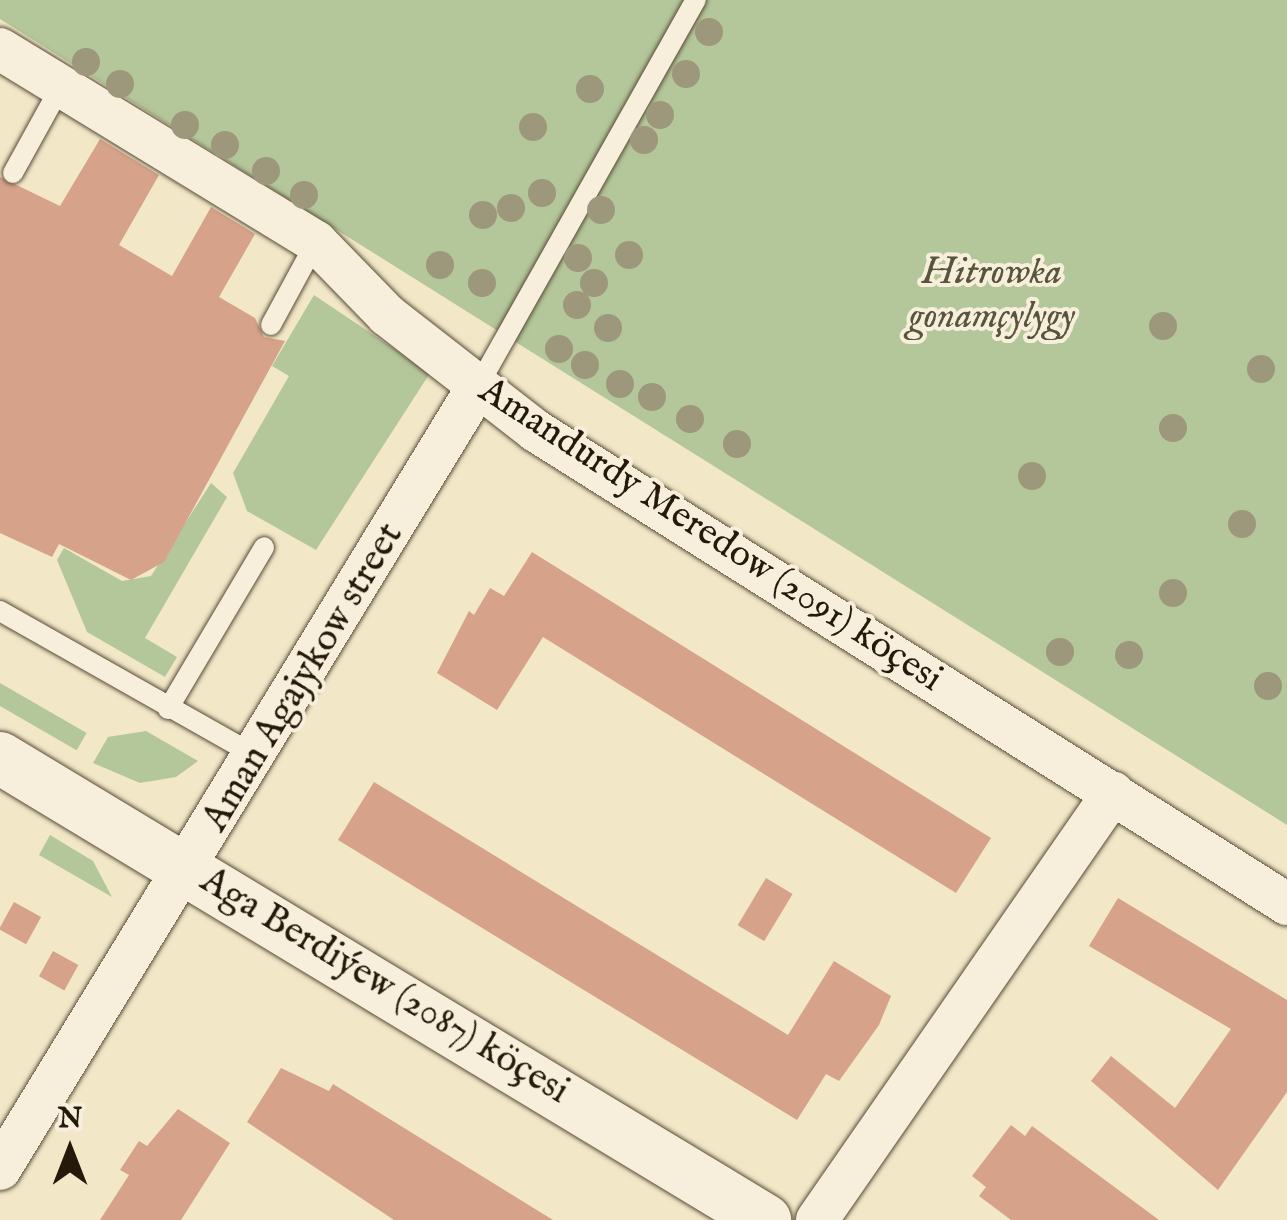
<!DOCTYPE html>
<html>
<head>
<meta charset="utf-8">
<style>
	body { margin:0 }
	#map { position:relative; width:1287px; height:1220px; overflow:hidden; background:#f2e7c7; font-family:"IM FELL English",serif }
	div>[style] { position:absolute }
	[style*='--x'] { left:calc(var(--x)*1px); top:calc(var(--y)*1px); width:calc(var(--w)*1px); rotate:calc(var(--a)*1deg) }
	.green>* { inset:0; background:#b4c79a; transform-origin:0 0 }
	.building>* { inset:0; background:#d7a28a; transform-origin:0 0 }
	.roads { filter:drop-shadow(0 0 2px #584c38) drop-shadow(0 0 2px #584c38) }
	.service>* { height:20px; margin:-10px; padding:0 10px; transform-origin:10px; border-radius:10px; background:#f7efdb }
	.minor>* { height:42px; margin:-21px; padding:0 21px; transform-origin:21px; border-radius:21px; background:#f7efdb }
	.tertiary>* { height:52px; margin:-26px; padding:0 26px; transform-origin:26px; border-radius:26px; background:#f7efdb }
	.trees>* { width:28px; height:28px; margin:-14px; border-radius:50%; background:#9d977b }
	span { translate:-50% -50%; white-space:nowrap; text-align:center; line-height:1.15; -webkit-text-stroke:8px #f7efdb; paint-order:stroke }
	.park-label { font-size:38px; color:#57563c; font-style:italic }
	.street-label { font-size:38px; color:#251909 }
	.north { position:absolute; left:20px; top:1100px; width:100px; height:100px; -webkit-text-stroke:8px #f7efdb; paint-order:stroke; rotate:0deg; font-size:28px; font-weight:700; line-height:40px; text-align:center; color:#251909 }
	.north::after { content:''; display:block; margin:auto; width:35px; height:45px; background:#251909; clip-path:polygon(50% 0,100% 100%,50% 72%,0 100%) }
</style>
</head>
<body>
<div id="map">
	<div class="green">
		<i style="clip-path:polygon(0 0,1287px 0,1287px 825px,0 19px)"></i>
		<i style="clip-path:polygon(314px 295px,430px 373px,316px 550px,247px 511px,233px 473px,289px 376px,272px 366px)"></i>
		<i style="clip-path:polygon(211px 483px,227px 497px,145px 638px,177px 657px,165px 677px,87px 632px,57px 560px,64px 548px,122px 581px,151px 576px)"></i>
		<i style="left:0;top:683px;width:100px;height:20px;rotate:30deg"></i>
		<i style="clip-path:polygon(146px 731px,198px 761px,176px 777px,140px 783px,93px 763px,108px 737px)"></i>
		<i style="clip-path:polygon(50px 835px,93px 861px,112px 897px,39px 855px)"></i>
	</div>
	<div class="building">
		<i style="clip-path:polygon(100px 139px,159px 175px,119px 245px,172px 276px,211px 207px,255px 234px,219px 297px,255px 318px,264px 337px,285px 341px,164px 562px,131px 580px,59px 544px,52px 557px,0 533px,0 177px,60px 206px)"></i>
		<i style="clip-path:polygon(532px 552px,991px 838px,956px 893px,543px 637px,497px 710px,437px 673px,469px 611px,474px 615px,490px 588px,504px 596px)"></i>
		<i style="clip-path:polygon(374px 782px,788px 1035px,834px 961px,891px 996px,879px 1025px,839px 1081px,826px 1074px,797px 1120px,338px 840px)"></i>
		<i style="left:766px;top:878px;width:31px;height:55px;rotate:31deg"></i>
		<i style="clip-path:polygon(1118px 898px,1287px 1000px,1287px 1092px,1218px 1190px,1091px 1081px,1111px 1056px,1175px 1108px,1231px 1029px,1089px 946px)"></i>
		<i style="left:14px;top:902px;width:31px;height:31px;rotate:29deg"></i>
		<i style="left:53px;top:951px;width:29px;height:29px;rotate:29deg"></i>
		<i style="clip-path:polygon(281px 1068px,329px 1091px,333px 1084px,553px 1220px,394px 1220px,247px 1122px)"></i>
		<i style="clip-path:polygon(178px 1109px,230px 1143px,181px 1220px,100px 1220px,129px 1175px,120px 1170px,139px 1141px,147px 1146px)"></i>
		<i style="clip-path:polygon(1011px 1125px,1025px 1136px,1032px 1126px,1159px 1220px,1011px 1220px,979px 1196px,986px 1187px,972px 1176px)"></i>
	</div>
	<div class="roads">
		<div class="service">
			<i style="--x:13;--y:173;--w:99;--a:-61.1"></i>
			<i style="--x:271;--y:325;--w:94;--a:-61.5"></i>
			<i style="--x:477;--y:388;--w:446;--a:-60.6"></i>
			<i style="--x:0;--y:611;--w:294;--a:29.5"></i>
			<i style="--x:168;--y:709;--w:188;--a:-59.3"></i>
		</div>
		<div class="minor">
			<i style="--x:0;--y:49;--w:370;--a:31.4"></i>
			<i style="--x:316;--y:242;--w:102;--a:45.8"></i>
			<i style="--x:387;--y:315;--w:189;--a:37.9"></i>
			<i style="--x:536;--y:431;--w:888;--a:32.2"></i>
			<i style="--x:0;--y:1169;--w:915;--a:-58.59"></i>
			<i style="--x:817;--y:1220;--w:520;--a:-55.27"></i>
		</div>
		<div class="tertiary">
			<i style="--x:0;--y:758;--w:894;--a:31.13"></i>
		</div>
	</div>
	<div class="trees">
		<i style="left:709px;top:32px"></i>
		<i style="left:86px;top:62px"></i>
		<i style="left:686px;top:74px"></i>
		<i style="left:120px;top:84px"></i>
		<i style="left:590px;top:89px"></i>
		<i style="left:660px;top:115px"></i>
		<i style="left:185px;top:125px"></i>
		<i style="left:533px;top:127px"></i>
		<i style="left:644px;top:140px"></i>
		<i style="left:225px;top:145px"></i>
		<i style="left:266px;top:171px"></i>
		<i style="left:542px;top:193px"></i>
		<i style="left:304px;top:195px"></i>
		<i style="left:511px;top:208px"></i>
		<i style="left:601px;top:210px"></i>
		<i style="left:483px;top:215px"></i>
		<i style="left:629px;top:255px"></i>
		<i style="left:578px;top:258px"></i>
		<i style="left:440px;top:265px"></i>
		<i style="left:482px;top:283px"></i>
		<i style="left:594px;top:283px"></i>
		<i style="left:577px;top:305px"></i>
		<i style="left:1163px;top:326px"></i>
		<i style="left:608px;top:328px"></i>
		<i style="left:559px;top:349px"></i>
		<i style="left:585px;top:365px"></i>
		<i style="left:1261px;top:369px"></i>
		<i style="left:620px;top:384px"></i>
		<i style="left:652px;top:397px"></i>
		<i style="left:690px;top:419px"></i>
		<i style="left:1173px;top:428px"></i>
		<i style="left:737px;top:444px"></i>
		<i style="left:1032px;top:476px"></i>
		<i style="left:1242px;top:524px"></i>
		<i style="left:1173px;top:593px"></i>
		<i style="left:1060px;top:652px"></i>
		<i style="left:1129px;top:655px"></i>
		<i style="left:1268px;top:686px"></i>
	</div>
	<div class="park-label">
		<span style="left:992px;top:296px">Hitrowka<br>gonamçylygy</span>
	</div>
	<div class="street-label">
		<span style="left:710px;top:536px;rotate:33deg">Amandurdy Meredow (2091) köçesi</span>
		<span style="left:304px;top:678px;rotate:-59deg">Aman Agajykow street</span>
		<span style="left:384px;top:987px;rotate:31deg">Aga Berdiýew (2087) köçesi</span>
	</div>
	<div class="north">N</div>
</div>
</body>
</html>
